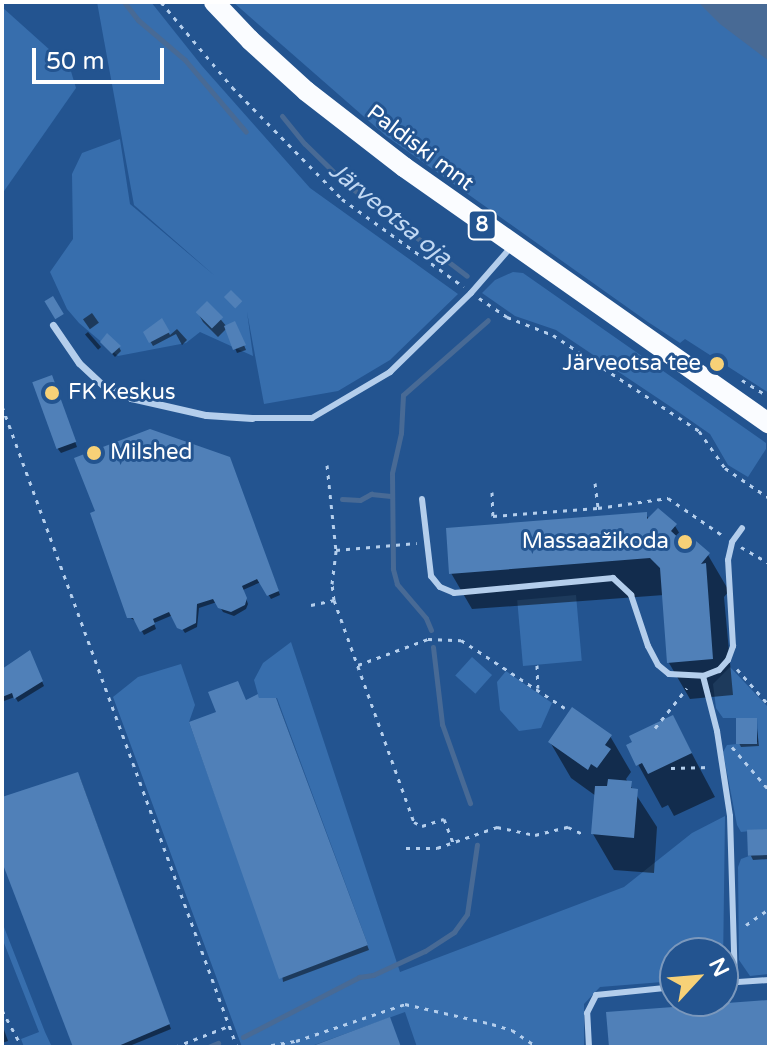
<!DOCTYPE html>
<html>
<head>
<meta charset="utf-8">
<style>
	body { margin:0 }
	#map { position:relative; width:771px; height:1049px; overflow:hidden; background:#235490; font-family:"Varela Round",sans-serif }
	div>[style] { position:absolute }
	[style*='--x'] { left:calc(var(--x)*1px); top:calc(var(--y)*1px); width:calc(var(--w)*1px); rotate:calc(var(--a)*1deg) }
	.green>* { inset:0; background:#376ead; transform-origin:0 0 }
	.water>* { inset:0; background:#486a95 }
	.shadow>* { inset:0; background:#0007; transform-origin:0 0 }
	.stream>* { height:5px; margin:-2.5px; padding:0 2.5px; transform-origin:2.5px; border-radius:2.5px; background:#486a95 }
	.building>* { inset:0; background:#5080b8; transform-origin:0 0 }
	.path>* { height:3px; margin-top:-1.5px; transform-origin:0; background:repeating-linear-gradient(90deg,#b4ceec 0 4px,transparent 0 10px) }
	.service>* { height:6px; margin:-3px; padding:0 3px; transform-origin:3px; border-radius:3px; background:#b4ceec }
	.pedestrian>* { height:7px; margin:-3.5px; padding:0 3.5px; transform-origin:3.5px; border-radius:3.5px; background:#b4ceec }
	.primary>* { height:20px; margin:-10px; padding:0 10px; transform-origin:10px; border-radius:10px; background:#fafcff }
	.dots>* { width:22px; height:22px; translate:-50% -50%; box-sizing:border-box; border:4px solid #235490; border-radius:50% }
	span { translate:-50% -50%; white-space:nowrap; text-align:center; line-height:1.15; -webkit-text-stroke:6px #235490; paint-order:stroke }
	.shield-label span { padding:2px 6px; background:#235490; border:2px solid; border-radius:6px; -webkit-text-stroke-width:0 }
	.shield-label { font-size:20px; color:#fff; font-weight:700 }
	.street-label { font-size:22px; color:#fff }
	.poi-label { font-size:22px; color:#fff }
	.right { translate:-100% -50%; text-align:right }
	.left { translate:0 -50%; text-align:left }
	.water-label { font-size:24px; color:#c1d8f3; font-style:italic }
	.frame { position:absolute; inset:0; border:4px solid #fff; pointer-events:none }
	.north { position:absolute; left:659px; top:937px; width:80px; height:80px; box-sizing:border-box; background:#235490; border:2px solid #7b98bc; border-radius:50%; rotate:64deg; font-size:22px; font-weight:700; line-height:32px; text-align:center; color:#fff }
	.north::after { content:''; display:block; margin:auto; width:28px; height:36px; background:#f7d177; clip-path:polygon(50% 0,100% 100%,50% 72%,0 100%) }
	.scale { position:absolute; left:32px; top:48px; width:132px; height:36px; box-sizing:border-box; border:4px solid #fff; border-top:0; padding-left:10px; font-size:24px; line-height:28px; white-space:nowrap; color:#fff; -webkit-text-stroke:6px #235490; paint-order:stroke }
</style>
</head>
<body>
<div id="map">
	<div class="green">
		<i style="clip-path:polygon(97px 2px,151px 2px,202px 66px,310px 188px,458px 294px,390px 360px,338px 391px,264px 404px,247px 312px,253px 356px,200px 332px,186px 343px,118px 356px,79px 323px,67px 309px,50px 272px,73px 239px,72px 174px,82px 153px,120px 139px,130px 204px,215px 276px,134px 205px)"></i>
		<i style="clip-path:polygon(233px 2px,769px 2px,769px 393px,685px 339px,680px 343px,648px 322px,386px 136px)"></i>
		<i style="clip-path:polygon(2px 7px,70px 68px,76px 88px,2px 194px)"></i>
		<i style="clip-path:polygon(513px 272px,523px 273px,766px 443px,766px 449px,748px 477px,728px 465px,710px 434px,677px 411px,556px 330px,515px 316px,482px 293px,495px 280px)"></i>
		<i style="left:576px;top:595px;width:66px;height:59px;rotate:85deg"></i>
		<i style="clip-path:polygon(291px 642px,400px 972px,624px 887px,692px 833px,725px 816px,723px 966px,723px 953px,675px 953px,675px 981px,600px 987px,584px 1004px,584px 1047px,417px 1047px,405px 1012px,309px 1047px,242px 1047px,113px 697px,138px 677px,181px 664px,195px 705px,189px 722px,280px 978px,368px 945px,277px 698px,259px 698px,254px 680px,263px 663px)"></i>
		<i style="left:472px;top:657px;width:27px;height:25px;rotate:42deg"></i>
		<i style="clip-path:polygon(730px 667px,769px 708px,769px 842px,768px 829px,741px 832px,737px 825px,723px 752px,727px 745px,758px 742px,757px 718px,723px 718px,716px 708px,713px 684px)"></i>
		<i style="clip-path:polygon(506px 671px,552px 703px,541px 728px,519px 731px,500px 710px,497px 682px)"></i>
		<i style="clip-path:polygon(769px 855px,769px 974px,750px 976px,739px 960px,738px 867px,741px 859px,749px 856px)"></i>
		<i style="clip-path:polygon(2px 922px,45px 1032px,52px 1047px,24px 1047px,21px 1039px,39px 1032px,2px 938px)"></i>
	</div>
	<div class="water">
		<i style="clip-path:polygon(698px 2px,769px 2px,769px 61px,720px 24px)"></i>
	</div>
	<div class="shadow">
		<i style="clip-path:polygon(207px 303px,227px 327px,237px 328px,246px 350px,237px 353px,227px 328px,218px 337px,203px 322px,198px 313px)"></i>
		<i style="left:92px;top:313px;width:12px;height:11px;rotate:55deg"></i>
		<i style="clip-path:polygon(162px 321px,170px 335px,177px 329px,187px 340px,182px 345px,176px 334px,153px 346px,145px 332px)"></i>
		<i style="left:88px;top:332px;width:20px;height:4px;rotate:49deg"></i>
		<i style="clip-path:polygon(105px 346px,119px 347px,121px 351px,115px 357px)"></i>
		<i style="clip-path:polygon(53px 381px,77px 447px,61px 453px,58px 449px)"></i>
		<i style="clip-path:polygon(231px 463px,280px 595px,271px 599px,261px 582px,243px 590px,248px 604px,246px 609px,234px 616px,223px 612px,217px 602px,199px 608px,197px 627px,185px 633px,173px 615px,154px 623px,156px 629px,144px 635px,137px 622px,129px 617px)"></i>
		<i style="clip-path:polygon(646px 514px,649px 520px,675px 526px,686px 544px,708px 555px,729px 591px,724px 597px,733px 695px,690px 699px,669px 663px,664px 595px,472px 609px,451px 573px)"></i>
		<i style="clip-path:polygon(31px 656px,44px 686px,18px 702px,15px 697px,4px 701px,2px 706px,2px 672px)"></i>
		<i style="clip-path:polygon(259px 700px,278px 704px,369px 950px,283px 982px,245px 702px)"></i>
		<i style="clip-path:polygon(673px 718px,715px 797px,674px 816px,668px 805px,662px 808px,628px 746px)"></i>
		<i style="clip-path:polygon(756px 720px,759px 746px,741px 747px,739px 743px)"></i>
		<i style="clip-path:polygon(610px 736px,631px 772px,626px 779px,657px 827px,654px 873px,614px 870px,593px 834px,596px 796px,571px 778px,550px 742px)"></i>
		<i style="clip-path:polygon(80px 778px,171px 1029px,127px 1047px,76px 1047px,2px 857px,2px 799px)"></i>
		<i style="clip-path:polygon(767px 831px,769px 859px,753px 860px,751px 856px)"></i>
		<i style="clip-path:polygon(769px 1002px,769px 1047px,611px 1047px,608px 1014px)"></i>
		<i style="clip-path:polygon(2px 1024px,8px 1041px,2px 1043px)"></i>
	</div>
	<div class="stream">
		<i style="--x:124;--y:2;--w:23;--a:52"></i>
		<i style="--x:138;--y:20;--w:62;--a:40.4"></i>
		<i style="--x:185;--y:60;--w:94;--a:49.7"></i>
		<i style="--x:282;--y:116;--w:36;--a:51"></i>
		<i style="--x:305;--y:144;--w:56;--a:44.3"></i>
		<i style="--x:345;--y:183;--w:153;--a:37.3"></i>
		<i style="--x:342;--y:499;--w:18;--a:3"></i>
		<i style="--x:360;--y:500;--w:13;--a:-29"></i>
		<i style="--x:371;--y:494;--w:20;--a:6"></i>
		<i style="--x:431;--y:630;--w:13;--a:-113"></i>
		<i style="--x:426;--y:618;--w:45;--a:-130.5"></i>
		<i style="--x:397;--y:584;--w:16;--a:-105"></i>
		<i style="--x:393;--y:569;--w:96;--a:-90.6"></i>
		<i style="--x:392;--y:473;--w:41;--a:-77.3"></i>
		<i style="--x:401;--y:433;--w:38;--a:-87"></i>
		<i style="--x:403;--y:395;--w:113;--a:-41.4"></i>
		<i style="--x:433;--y:647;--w:78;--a:83.3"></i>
		<i style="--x:442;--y:724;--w:84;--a:70.5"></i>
		<i style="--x:243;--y:1037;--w:131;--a:-27.3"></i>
		<i style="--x:359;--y:977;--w:14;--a:-8"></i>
		<i style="--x:373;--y:975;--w:57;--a:-24.8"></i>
		<i style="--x:425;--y:951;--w:35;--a:-33"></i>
		<i style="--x:454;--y:932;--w:22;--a:-54"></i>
		<i style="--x:467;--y:914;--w:70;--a:-81.8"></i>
		<i style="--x:208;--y:1047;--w:11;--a:-22"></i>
	</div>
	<div class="building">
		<i style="left:231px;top:290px;width:16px;height:10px;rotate:45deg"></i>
		<i style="left:53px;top:296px;width:21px;height:10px;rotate:59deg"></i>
		<i style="left:207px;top:301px;width:23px;height:16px;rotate:45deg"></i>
		<i style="clip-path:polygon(162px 318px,170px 332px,149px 343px,143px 332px)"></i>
		<i style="clip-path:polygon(235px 321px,246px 345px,233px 350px,224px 326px)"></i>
		<i style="clip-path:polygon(107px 333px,121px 346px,112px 354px,100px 342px)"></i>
		<i style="left:52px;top:375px;width:71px;height:21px;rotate:70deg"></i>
		<i style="clip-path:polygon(150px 429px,230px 457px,279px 591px,267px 596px,257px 579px,242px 586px,247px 598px,245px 605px,231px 612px,218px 608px,213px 599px,197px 604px,196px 623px,182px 630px,177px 628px,169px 612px,153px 619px,155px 624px,140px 632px,133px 618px,127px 618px,90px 513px,95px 511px,74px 458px)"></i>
		<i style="clip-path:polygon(658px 508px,677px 524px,671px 531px,684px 543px,689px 535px,710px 553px,701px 564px,706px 563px,713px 659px,667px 663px,660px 568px,650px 558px,449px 574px,446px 528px,647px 512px,647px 519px)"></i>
		<i style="clip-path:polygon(30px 650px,43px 681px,14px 699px,12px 693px,2px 697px,2px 669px)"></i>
		<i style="clip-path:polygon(238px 681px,246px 700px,258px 694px,259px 698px,276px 698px,368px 945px,279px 979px,189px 722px,216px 712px,208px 692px)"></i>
		<i style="clip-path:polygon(572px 707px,612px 735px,605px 745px,611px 749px,597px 768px,591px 764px,588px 770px,548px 742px)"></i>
		<i style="clip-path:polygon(673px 715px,692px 753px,648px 774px,642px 763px,636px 766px,626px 745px,632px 742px,629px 736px)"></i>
		<i style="left:736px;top:718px;width:21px;height:26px"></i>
		<i style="clip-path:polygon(78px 772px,170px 1024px,116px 1047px,73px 1047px,2px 862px,2px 797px)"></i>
		<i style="clip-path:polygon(608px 779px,632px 781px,631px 788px,638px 789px,634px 838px,591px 834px,595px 786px,607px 786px)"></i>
		<i style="left:768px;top:829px;width:26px;height:21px;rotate:88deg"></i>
		<i style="clip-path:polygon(769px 1000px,769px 1046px,609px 1047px,606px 1012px)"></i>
		<i style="clip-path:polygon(390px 1017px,401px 1047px,310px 1047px)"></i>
	</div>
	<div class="path">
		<i style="--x:161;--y:2;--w:111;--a:50.1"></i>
		<i style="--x:232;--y:87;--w:157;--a:45.5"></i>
		<i style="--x:342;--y:199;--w:150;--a:35.8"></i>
		<i style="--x:479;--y:298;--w:34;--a:34"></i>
		<i style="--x:507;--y:317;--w:49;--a:21.4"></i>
		<i style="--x:553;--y:335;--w:175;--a:33.3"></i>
		<i style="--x:699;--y:431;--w:45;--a:54.9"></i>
		<i style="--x:725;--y:468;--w:53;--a:34.3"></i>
		<i style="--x:742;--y:380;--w:32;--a:32"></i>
		<i style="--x:2;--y:406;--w:683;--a:69.87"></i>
		<i style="--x:327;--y:465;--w:85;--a:84"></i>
		<i style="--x:595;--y:483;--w:25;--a:83"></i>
		<i style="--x:492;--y:492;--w:24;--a:88"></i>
		<i style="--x:493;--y:516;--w:105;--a:-4.4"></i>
		<i style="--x:598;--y:508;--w:71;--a:-8.1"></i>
		<i style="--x:668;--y:498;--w:65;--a:34.4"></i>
		<i style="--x:741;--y:547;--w:32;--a:30"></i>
		<i style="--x:334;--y:600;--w:16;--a:-97"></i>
		<i style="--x:332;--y:584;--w:34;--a:-83"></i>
		<i style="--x:336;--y:550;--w:81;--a:-4.9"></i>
		<i style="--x:311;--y:605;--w:24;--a:-12"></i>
		<i style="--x:334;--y:600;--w:236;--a:70.2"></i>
		<i style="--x:414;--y:822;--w:9;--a:27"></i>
		<i style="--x:422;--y:826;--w:23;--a:-18"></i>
		<i style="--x:444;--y:819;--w:26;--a:69"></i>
		<i style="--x:358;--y:665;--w:75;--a:-20.4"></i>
		<i style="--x:428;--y:639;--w:33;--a:2"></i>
		<i style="--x:461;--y:640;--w:124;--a:33.2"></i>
		<i style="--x:537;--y:665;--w:23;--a:88"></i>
		<i style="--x:737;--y:669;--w:48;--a:48.4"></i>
		<i style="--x:655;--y:728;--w:51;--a:-51.3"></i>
		<i style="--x:732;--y:747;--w:57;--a:49.3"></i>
		<i style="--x:671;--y:768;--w:40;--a:-1.4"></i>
		<i style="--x:406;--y:848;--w:31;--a:0"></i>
		<i style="--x:437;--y:848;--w:64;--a:-19.3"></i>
		<i style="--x:497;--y:827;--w:39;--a:12"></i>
		<i style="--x:535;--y:835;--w:34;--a:-14"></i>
		<i style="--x:568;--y:827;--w:19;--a:25"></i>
		<i style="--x:746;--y:925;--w:28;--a:-35"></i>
		<i style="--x:708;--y:953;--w:16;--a:-35"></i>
		<i style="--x:2;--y:1010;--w:42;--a:61.6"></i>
		<i style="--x:175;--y:1047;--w:58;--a:-21.3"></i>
		<i style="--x:261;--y:1047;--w:36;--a:-10"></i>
		<i style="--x:296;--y:1041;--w:115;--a:-18.7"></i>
		<i style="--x:405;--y:1004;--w:89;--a:12.9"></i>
		<i style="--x:492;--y:1024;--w:21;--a:17"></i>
		<i style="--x:512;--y:1030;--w:30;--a:34"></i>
	</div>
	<div class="service">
		<i style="--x:252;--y:418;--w:60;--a:0"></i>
		<i style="--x:312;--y:418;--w:91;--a:-30.5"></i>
		<i style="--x:390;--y:372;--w:113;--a:-44.3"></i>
		<i style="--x:471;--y:293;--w:62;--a:-48.9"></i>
		<i style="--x:422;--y:499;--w:78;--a:83.3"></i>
		<i style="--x:431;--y:576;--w:14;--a:51"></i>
		<i style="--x:440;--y:587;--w:15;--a:23"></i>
		<i style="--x:454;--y:593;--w:160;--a:-5.4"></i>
		<i style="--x:613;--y:578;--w:25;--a:43"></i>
		<i style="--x:631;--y:595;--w:54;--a:71.6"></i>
		<i style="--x:648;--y:646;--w:21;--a:62"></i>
		<i style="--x:658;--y:665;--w:14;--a:39"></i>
		<i style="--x:669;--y:674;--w:34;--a:3"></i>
		<i style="--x:703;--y:676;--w:17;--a:-21"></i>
		<i style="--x:719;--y:670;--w:13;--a:-48"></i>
		<i style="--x:728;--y:660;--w:15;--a:-70"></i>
		<i style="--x:733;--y:646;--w:86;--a:-93.3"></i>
		<i style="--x:728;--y:560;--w:18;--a:-77"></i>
		<i style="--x:732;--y:542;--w:17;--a:-54"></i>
		<i style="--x:703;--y:676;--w:57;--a:75.7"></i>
		<i style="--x:717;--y:731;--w:86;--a:81.3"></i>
		<i style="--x:730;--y:816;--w:166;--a:88.3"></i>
		<i style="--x:723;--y:983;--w:46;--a:-3.7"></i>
		<i style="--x:589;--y:1047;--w:34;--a:-93"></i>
		<i style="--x:587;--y:1013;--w:20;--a:-63"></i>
		<i style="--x:596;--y:995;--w:79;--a:-5.8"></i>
	</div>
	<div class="pedestrian">
		<i style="--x:53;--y:325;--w:46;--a:55.6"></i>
		<i style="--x:79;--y:363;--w:33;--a:43"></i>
		<i style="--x:103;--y:385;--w:31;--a:25"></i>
		<i style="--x:131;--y:398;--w:77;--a:12.8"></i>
		<i style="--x:206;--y:415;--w:46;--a:3.7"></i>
	</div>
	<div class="primary">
		<i style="--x:214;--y:2;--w:52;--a:46.5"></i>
		<i style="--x:250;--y:40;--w:76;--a:42.3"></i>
		<i style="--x:306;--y:91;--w:124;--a:37.8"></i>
		<i style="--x:404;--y:167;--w:446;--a:35.1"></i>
	</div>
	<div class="dots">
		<i style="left:717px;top:364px;background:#f7d177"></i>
		<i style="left:52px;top:393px;background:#f7d177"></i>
		<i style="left:94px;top:453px;background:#f7d177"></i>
		<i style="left:685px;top:542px;background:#f7d177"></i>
	</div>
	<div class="shield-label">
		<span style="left:482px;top:225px">8</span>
	</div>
	<div class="street-label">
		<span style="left:420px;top:148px;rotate:37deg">Paldiski mnt</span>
	</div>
	<div class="poi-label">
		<span class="right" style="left:701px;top:364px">Järveotsa tee</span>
		<span class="left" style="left:68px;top:393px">FK Keskus</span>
		<span class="left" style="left:110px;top:453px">Milshed</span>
		<span class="right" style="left:669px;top:542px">Massaažikoda</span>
	</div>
	<div class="water-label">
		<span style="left:390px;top:214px;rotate:39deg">Järveotsa oja</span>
	</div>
	<div class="frame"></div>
	<div class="north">N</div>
	<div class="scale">50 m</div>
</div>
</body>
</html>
